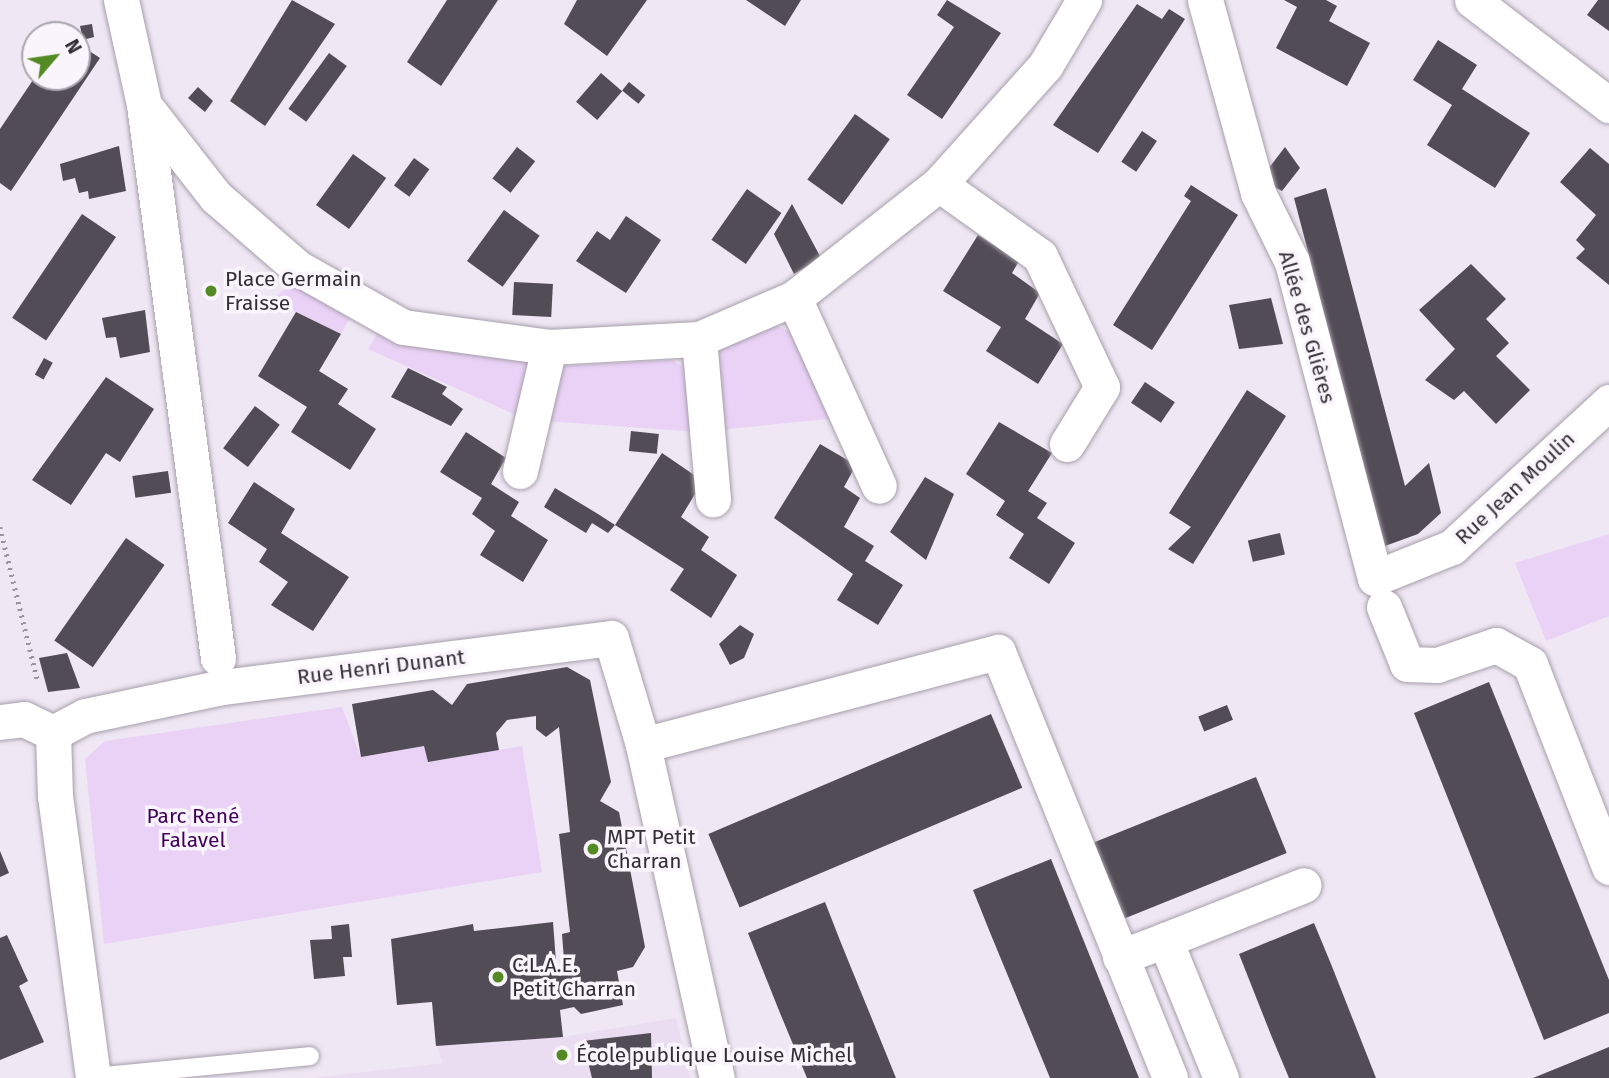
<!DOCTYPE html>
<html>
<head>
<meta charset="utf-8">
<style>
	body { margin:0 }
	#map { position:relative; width:1609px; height:1078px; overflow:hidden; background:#efe7f4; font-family:"Fira Sans",sans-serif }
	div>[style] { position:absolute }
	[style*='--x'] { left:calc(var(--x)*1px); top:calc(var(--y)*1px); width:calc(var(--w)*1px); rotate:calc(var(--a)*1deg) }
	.built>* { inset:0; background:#eaddf1 }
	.green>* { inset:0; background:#ead2f7 }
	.building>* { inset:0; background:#524c56; transform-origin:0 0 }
	.path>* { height:4.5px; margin-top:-2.25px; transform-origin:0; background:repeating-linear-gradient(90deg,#98939c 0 2px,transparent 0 7px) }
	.roads { filter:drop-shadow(0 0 2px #a79fab) drop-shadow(0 0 2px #a79fab) }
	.service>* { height:18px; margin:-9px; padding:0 9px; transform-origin:9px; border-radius:9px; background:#fff }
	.minor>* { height:35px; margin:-17.5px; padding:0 17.5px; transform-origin:17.5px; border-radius:17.5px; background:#fff }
	.dots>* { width:19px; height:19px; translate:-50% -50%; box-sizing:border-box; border:4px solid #faf5fd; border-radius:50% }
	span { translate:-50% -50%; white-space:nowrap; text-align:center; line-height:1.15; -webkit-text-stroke:7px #faf5fd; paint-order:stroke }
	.poi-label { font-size:21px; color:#322f34 }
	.left { translate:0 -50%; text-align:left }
	.street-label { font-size:21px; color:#322f34 }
	.park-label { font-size:21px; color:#420059 }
	.north { position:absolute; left:21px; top:21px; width:70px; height:70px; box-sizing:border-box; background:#faf5fd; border:2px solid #aaa6ad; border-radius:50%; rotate:61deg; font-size:19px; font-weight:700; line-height:28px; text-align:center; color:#322f34 }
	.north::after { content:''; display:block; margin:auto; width:24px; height:32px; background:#548a24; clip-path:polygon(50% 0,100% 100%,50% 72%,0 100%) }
</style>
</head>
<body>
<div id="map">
	<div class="built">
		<i style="clip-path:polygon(676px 1018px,690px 1078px,311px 1078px,443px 1063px,436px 1046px,563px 1037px)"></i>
	</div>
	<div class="green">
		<i style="clip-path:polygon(292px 284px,352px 313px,341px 334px,271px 300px)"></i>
		<i style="clip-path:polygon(383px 323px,536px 361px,525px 419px,368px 349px)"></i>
		<i style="clip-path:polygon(774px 324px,800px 337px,838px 418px,718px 430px,715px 363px,724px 344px)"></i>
		<i style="clip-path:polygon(673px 360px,690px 372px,699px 432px,544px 421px,561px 366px)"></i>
		<i style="clip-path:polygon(1609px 534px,1609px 616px,1546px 641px,1515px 563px)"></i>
		<i style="clip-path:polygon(342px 707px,361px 757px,424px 746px,428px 762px,522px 746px,542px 872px,104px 944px,85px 759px,105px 741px)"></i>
	</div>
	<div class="building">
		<i style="clip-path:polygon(292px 0,335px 24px,265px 126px,230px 101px)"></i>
		<i style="clip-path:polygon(447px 0,498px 0,441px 86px,407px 62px)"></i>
		<i style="clip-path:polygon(577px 0,647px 0,607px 56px,564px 24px)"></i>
		<i style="clip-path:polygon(746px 0,801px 0,785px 26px)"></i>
		<i style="clip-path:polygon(947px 0,1001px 33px,942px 119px,907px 95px,954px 27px,937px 15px)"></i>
		<i style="clip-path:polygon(1284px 0,1326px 0,1337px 6px,1329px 21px,1370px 43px,1347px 86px,1276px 48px,1297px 7px)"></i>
		<i style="clip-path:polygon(1598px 0,1609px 0,1609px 31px,1587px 15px)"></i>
		<i style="clip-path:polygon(1137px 4px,1162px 19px,1169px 9px,1185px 19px,1098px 153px,1053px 125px)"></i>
		<i style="clip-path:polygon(92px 24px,94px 37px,83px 40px,80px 26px)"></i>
		<i style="clip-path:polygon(1438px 40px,1477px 65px,1462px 89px,1530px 133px,1495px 188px,1427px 145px,1452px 105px,1413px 80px)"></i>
		<i style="clip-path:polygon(77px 43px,100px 58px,11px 191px,0 183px,0 129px,35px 77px,77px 77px)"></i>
		<i style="left:329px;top:53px;width:22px;height:69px;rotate:36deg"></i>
		<i style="left:601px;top:73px;width:28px;height:38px;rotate:41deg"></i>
		<i style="left:629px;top:82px;width:21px;height:11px;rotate:39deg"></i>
		<i style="clip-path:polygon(198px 87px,213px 101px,205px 112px,188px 98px)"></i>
		<i style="left:855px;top:114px;width:43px;height:81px;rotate:36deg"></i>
		<i style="left:1142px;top:131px;width:18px;height:37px;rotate:34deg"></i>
		<i style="clip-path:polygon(119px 146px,126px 191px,89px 199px,88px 191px,79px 193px,75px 178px,63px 181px,60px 164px)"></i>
		<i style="left:517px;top:147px;width:23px;height:40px;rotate:38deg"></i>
		<i style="clip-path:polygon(1285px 147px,1300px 168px,1282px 191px,1272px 186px,1268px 169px)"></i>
		<i style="clip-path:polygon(1590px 148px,1609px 164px,1609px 285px,1576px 258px,1585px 249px,1576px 240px,1596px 215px,1560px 182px)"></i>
		<i style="left:353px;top:154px;width:41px;height:63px;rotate:36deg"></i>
		<i style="left:414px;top:158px;width:19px;height:34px;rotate:36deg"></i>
		<i style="clip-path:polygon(1191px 185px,1238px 215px,1152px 350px,1113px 325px,1191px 201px,1184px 196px)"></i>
		<i style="clip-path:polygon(1326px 188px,1405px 486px,1429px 463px,1441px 513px,1418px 534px,1385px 546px,1294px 198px)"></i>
		<i style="left:747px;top:189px;width:42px;height:62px;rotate:35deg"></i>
		<i style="clip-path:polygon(792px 204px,821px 258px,794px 274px,774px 234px)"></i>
		<i style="left:504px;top:210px;width:44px;height:63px;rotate:36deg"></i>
		<i style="left:82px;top:214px;width:41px;height:125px;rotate:34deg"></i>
		<i style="clip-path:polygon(626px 216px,661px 240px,626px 293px,576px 261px,597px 231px,610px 240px)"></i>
		<i style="clip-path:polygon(978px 235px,1019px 261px,1012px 273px,1040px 293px,1025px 319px,1063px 344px,1038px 384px,986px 351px,1001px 327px,943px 291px)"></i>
		<i style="clip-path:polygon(1471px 264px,1506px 299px,1486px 319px,1509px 343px,1496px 356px,1530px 390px,1496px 424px,1464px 391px,1454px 400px,1425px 380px,1455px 349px,1419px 310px)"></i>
		<i style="left:514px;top:282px;width:39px;height:33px;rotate:3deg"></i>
		<i style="clip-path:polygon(1271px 298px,1283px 344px,1239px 349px,1229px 305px)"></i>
		<i style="clip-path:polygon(145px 310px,150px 352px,120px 358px,116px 337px,106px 338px,102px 318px)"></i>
		<i style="clip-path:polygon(296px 312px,341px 334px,319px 371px,348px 389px,338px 404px,376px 429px,350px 470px,291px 432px,307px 407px,258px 376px)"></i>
		<i style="left:44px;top:358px;width:10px;height:19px;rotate:29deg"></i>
		<i style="clip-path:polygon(408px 368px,447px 387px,442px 394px,463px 409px,451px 426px,391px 397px)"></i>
		<i style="clip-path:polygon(106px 377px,154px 409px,120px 462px,106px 453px,71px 505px,32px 480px)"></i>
		<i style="left:1145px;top:382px;width:36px;height:25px;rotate:34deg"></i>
		<i style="clip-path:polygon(1247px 390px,1286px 416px,1193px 564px,1168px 549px,1191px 527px,1169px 513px)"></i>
		<i style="left:255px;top:406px;width:31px;height:53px;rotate:37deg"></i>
		<i style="clip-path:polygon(999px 422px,1052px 453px,1028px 491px,1047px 503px,1037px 518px,1075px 543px,1049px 584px,1009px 558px,1024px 534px,996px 515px,1005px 501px,966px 474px)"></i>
		<i style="left:631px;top:431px;width:28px;height:20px;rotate:6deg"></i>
		<i style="clip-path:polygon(466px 432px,506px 458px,491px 484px,519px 502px,511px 516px,548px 540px,523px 582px,480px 555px,495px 531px,472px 514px,482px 498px,440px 472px)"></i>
		<i style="clip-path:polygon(820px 444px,856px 465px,844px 487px,860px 498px,844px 527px,874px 546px,865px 561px,903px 585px,878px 625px,837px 600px,853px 574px,774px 518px)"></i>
		<i style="clip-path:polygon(662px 453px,703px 481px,681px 517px,709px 537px,701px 550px,737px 575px,711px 618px,670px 590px,684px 569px,615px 525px)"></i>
		<i style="left:168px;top:471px;width:22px;height:36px;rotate:82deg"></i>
		<i style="clip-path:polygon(925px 477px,954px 494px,926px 560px,890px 532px)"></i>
		<i style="clip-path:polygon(254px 482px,295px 509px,281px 533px,349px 577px,313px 631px,271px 605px,288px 582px,259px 562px,267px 549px,228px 523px)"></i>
		<i style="clip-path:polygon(555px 488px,598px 514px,615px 525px,608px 533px,592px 523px,586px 533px,544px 507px)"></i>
		<i style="left:1280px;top:533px;width:22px;height:33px;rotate:77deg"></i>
		<i style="left:126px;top:538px;width:47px;height:125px;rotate:35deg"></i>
		<i style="clip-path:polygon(740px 625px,754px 634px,744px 658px,730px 665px,719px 644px)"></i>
		<i style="clip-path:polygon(67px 653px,80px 688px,48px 692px,39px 658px)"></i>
		<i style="clip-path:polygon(567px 667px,590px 680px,611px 782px,600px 801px,619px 812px,645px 947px,633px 967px,617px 971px,623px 1005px,581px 1014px,574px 1007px,560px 1010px,563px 1037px,436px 1046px,432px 1002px,397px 1005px,391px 939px,473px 924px,474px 931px,553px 922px,557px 975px,565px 973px,562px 934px,570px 932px,559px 834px,570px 832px,559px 727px,546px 737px,536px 729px,536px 716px,507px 720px,496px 733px,499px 750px,428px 762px,424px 746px,361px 757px,352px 704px,433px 690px,452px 705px,467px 684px)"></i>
		<i style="clip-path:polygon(1489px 682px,1609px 980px,1609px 1013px,1544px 1040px,1414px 713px)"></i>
		<i style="left:1227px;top:705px;width:16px;height:31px;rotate:68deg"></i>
		<i style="left:991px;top:714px;width:80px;height:307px;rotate:67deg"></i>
		<i style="left:1256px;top:777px;width:82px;height:175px;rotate:68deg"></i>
		<i style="clip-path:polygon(0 851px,9px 873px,0 877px)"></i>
		<i style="clip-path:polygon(1051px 859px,1083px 939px,1139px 1078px,1050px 1078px,989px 930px,973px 890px)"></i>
		<i style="clip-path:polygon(825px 902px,841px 943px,896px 1078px,807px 1078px,780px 1013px,748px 933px)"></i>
		<i style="clip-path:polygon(1314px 923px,1331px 964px,1376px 1078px,1289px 1078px,1271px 1035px,1239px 954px)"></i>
		<i style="clip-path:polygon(349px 924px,352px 957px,343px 957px,345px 976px,314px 979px,310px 940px,332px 939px,331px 926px)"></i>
		<i style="clip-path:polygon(7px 935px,28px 981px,19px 986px,44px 1042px,0 1060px,0 938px)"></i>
		<i style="clip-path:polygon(651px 1033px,652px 1078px,592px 1078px,583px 1041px)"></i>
		<i style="clip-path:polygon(1609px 1047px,1609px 1078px,1533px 1078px,1592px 1054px)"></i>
	</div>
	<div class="path">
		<i style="--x:0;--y:527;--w:160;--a:76.2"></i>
	</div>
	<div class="roads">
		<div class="service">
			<i style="--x:93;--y:1077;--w:218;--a:-5.5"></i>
		</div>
		<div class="minor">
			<i style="--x:121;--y:0;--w:107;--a:77.6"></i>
			<i style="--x:144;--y:105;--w:117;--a:52"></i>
			<i style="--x:216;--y:197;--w:108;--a:40.9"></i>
			<i style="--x:298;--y:268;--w:120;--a:29.3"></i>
			<i style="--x:403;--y:327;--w:147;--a:7.8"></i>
			<i style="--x:549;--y:347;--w:150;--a:-3.1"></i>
			<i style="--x:699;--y:339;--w:103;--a:-23.3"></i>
			<i style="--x:794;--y:298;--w:184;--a:-38.2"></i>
			<i style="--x:939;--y:184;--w:159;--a:-48.1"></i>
			<i style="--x:1045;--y:66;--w:77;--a:-59.4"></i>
			<i style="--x:1205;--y:0;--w:200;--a:74.6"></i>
			<i style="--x:1258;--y:193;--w:77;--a:63.8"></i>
			<i style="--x:1292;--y:262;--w:327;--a:75.3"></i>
			<i style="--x:1375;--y:578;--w:83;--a:-21.9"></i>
			<i style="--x:1452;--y:547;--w:214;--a:-42.7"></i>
			<i style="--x:1472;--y:0;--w:173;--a:37.5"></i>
			<i style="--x:144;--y:105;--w:558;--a:82.38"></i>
			<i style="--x:939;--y:184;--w:124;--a:35.5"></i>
			<i style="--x:1040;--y:256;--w:145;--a:64.7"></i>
			<i style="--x:1102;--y:387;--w:67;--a:121.6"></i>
			<i style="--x:794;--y:298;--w:206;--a:65.7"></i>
			<i style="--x:699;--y:339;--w:161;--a:85"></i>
			<i style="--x:520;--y:471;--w:127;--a:-76.8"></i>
			<i style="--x:1384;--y:607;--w:61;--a:68"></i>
			<i style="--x:1407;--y:664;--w:30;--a:2"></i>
			<i style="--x:1437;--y:665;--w:62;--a:-18.7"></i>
			<i style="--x:1496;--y:645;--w:39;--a:29"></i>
			<i style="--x:1530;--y:664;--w:218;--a:68.7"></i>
			<i style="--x:0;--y:722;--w:24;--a:-7"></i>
			<i style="--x:24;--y:719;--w:32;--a:26"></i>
			<i style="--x:53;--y:733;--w:36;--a:-28"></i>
			<i style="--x:85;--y:716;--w:141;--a:-11.9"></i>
			<i style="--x:223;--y:687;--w:391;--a:-7.2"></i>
			<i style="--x:611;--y:638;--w:112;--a:73.3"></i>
			<i style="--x:643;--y:745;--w:341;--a:77.5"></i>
			<i style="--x:53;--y:733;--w:63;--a:88.2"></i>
			<i style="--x:55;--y:796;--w:285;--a:82.3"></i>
			<i style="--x:643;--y:745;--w:367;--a:-14.7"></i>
			<i style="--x:998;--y:652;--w:459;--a:68"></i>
			<i style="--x:1165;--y:940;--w:149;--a:-21.6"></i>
			<i style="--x:1120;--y:957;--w:48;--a:-20.7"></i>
			<i style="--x:1165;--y:940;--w:149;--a:67.9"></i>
		</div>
	</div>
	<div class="dots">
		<i style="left:211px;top:291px;background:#548a24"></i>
		<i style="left:593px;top:849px;background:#548a24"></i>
		<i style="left:498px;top:977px;background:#548a24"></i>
		<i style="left:562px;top:1055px;background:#548a24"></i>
	</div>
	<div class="poi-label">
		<span class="left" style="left:225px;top:291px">Place Germain<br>Fraisse</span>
		<span class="left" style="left:607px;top:849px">MPT Petit<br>Charran</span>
		<span class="left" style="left:512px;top:977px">C.L.A.E.<br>Petit Charran</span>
		<span class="left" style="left:576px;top:1055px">École publique Louise Michel</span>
	</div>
	<div class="street-label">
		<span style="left:1307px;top:327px;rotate:74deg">Allée des Glières</span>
		<span style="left:1515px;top:488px;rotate:-43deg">Rue Jean Moulin</span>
		<span style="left:381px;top:667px;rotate:-7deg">Rue Henri Dunant</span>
	</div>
	<div class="park-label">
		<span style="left:193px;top:828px">Parc René<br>Falavel</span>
	</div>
	<div class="north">N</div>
</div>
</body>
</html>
